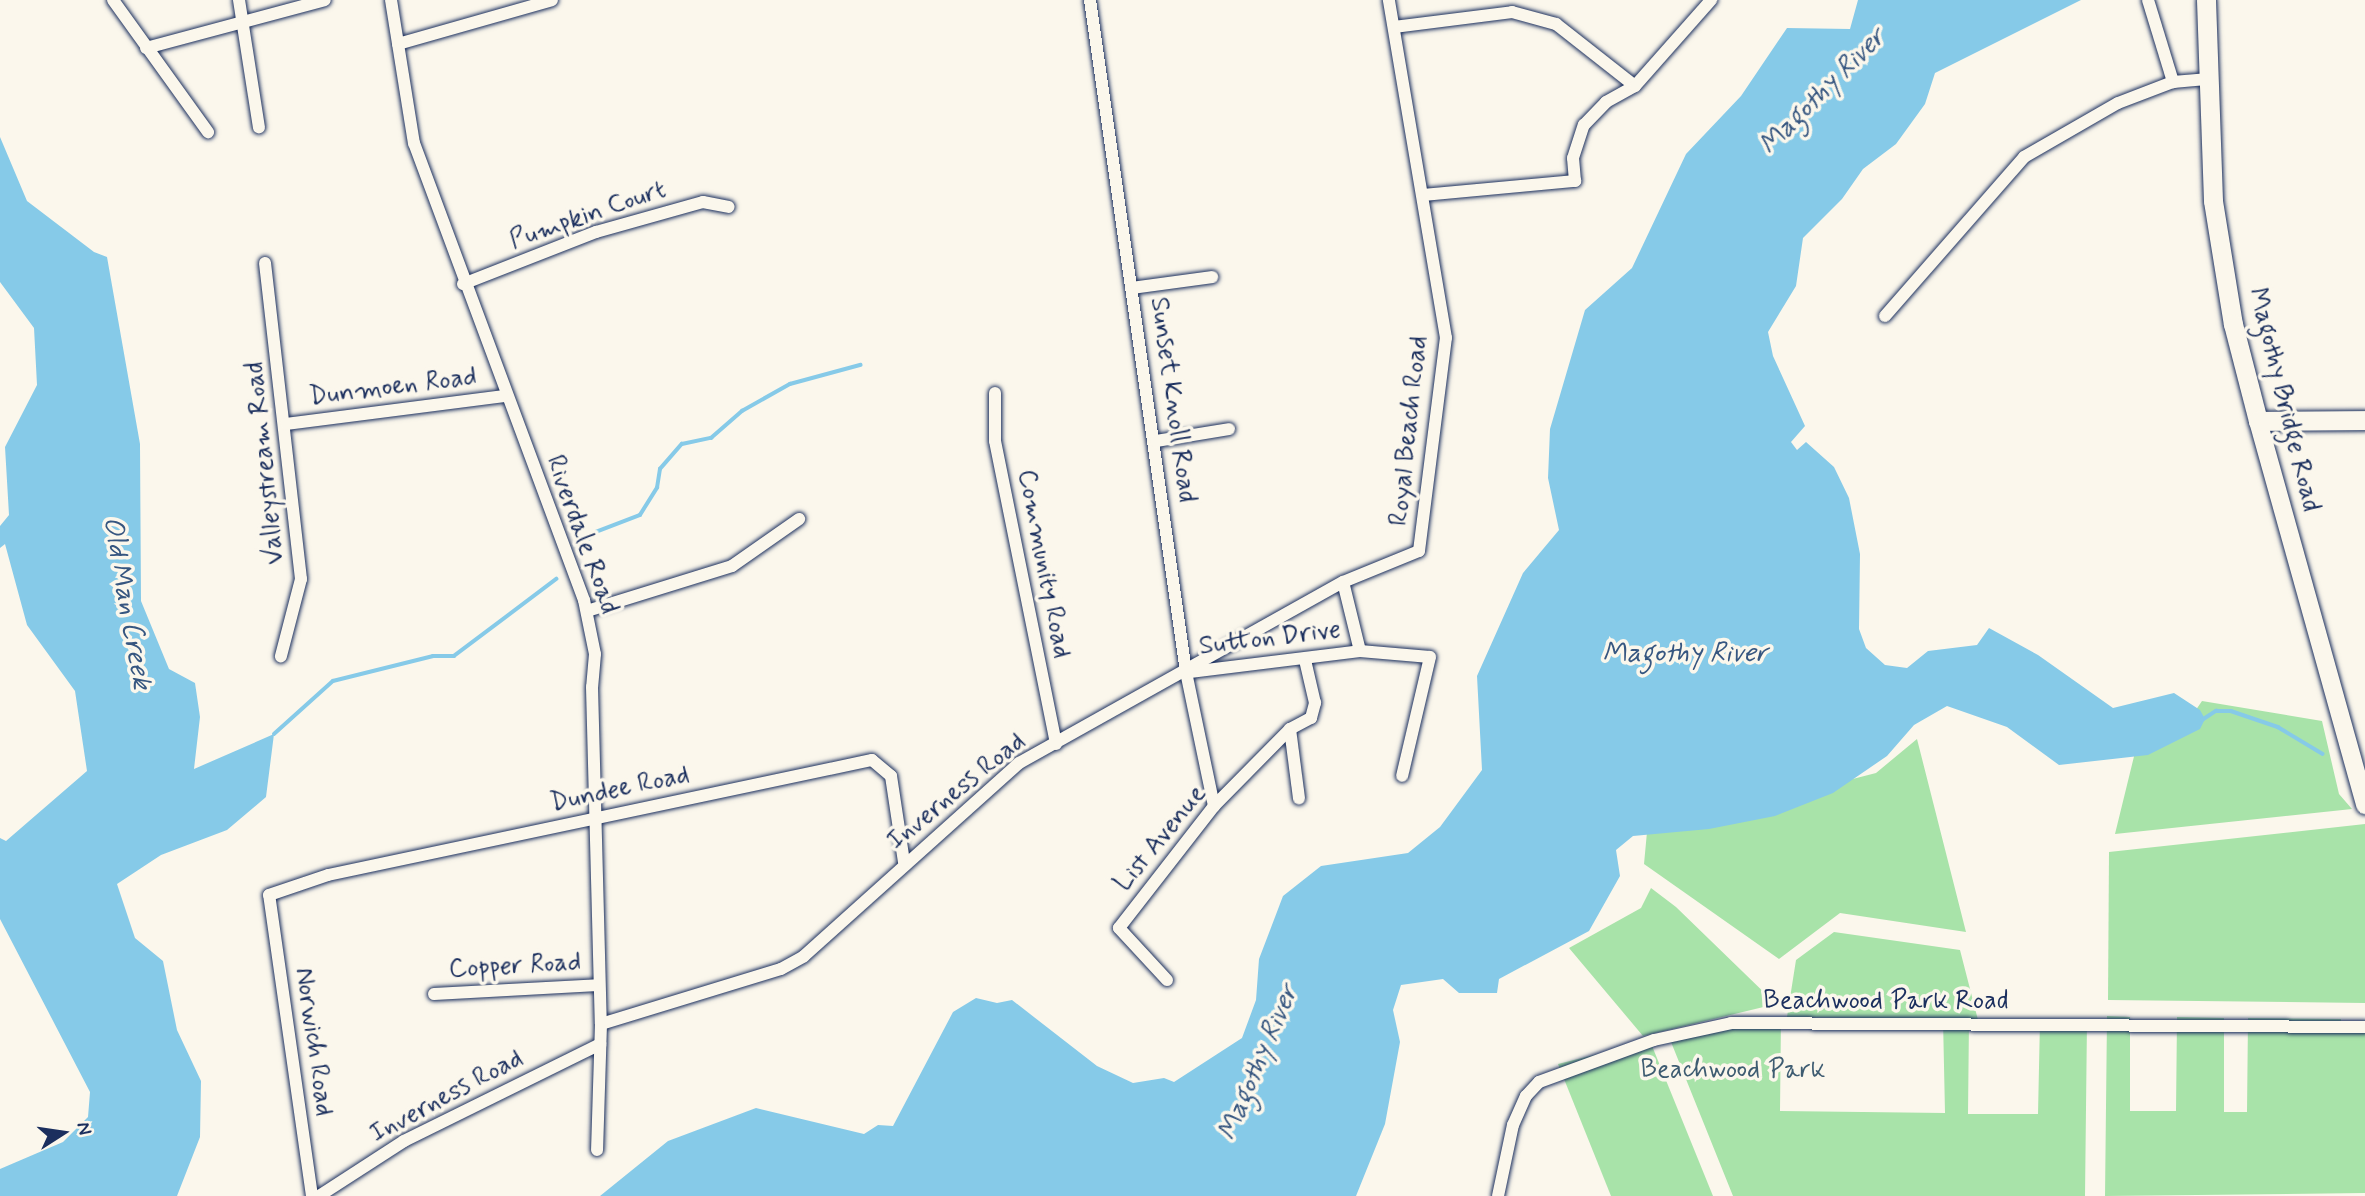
<!DOCTYPE html>
<html>
<head>
<meta charset="utf-8">
<style>
	body { margin:0 }
	#map { position:relative; width:2365px; height:1196px; overflow:hidden; background:#fbf7ec; font-family:Mynerve,sans-serif }
	div>[style] { position:absolute }
	[style*='--x'] { left:calc(var(--x)*1px); top:calc(var(--y)*1px); width:calc(var(--w)*1px); rotate:calc(var(--a)*1deg) }
	.green>* { inset:0; background:#a8e3a9 }
	.water>* { inset:0; background:#86cae8 }
	.stream>* { height:3.5px; margin:-1.75px; padding:0 1.75px; transform-origin:1.75px; border-radius:1.75px; background:#86cae8 }
	.roads { filter:drop-shadow(0 0 2px #1b2f5e) drop-shadow(0 0 2px #1b2f5e) }
	.minor>* { height:12px; margin:-6px; padding:0 6px; transform-origin:6px; border-radius:6px; background:#fbf7ec }
	.secondary>* { height:18px; margin:-9px; padding:0 9px; transform-origin:9px; border-radius:9px; background:#fbf7ec }
	.primary>* { height:19px; margin:-9.5px; padding:0 9.5px; transform-origin:9.5px; border-radius:9.5px; background:#fbf7ec }
	span { translate:-50% -50%; white-space:nowrap; text-align:center; line-height:1.15; -webkit-text-stroke:7px #fbf7ec; paint-order:stroke }
	.street-label { font-size:26px; color:#1b2f5e }
	.park-label { font-size:26px; color:#3e5c71 }
	.water-label { font-size:28px; color:#365680; font-style:italic }
	.north { position:absolute; left:28px; top:1098px; width:70px; height:70px; -webkit-text-stroke:5px #fbf7ec; paint-order:stroke; rotate:78deg; font-size:19px; font-weight:700; line-height:28px; text-align:center; color:#1b2f5e }
	.north::after { content:''; display:block; margin:auto; width:24px; height:32px; background:#1b2f5e; clip-path:polygon(50% 0,100% 100%,50% 72%,0 100%) }
</style>
</head>
<body>
<div id="map">
	<div class="green">
		<i style="clip-path:polygon(2202px 701px,2322px 721px,2339px 794px,2352px 809px,2115px 834px,2139px 736px,2176px 739px)"></i>
		<i style="clip-path:polygon(1917px 739px,1966px 932px,1840px 913px,1779px 959px,1644px 864px,1647px 832px,1876px 773px)"></i>
		<i style="clip-path:polygon(2365px 824px,2365px 1003px,2108px 1000px,2109px 852px)"></i>
		<i style="clip-path:polygon(1651px 888px,1676px 907px,1776px 1004px,1643px 1036px,1569px 948px,1641px 908px)"></i>
		<i style="clip-path:polygon(1834px 932px,1960px 950px,1978px 1020px,1969px 1020px,1968px 1114px,2038px 1114px,2040px 1020px,2087px 1021px,2085px 1196px,1733px 1196px,1669px 1037px,1758px 1017px,1781px 1017px,1780px 1111px,1945px 1113px,1943px 1019px,1787px 1017px,1796px 960px)"></i>
		<i style="clip-path:polygon(2107px 1016px,2130px 1017px,2130px 1111px,2176px 1111px,2177px 1017px,2224px 1018px,2224px 1112px,2247px 1112px,2248px 1018px,2341px 1019px,2341px 1025px,2365px 1025px,2365px 1193px,2105px 1196px)"></i>
		<i style="clip-path:polygon(1650px 1041px,1713px 1196px,1611px 1196px,1558px 1064px)"></i>
	</div>
	<div class="water">
		<i style="clip-path:polygon(1858px 0,2081px 0,1935px 73px,1925px 104px,1896px 144px,1863px 169px,1842px 199px,1803px 238px,1796px 286px,1768px 332px,1773px 356px,1805px 426px,1791px 442px,1797px 450px,1806px 442px,1834px 467px,1849px 498px,1860px 554px,1859px 629px,1866px 648px,1885px 665px,1907px 668px,1928px 651px,1977px 645px,1989px 628px,2038px 655px,2113px 708px,2174px 693px,2200px 710px,2205px 719px,2200px 729px,2148px 755px,2059px 765px,2007px 727px,1947px 706px,1914px 725px,1887px 756px,1833px 793px,1775px 816px,1709px 829px,1633px 836px,1616px 850px,1620px 876px,1589px 931px,1499px 979px,1497px 993px,1459px 993px,1443px 979px,1401px 985px,1393px 1010px,1400px 1042px,1385px 1124px,1356px 1196px,600px 1196px,668px 1141px,756px 1108px,864px 1134px,878px 1125px,893px 1126px,953px 1012px,976px 998px,997px 1003px,1012px 1000px,1097px 1066px,1133px 1083px,1164px 1078px,1174px 1082px,1242px 1038px,1256px 1000px,1259px 959px,1283px 896px,1321px 866px,1408px 853px,1440px 827px,1482px 770px,1477px 676px,1523px 573px,1559px 530px,1548px 478px,1550px 429px,1585px 310px,1632px 268px,1686px 154px,1741px 96px,1787px 28px,1850px 29px)"></i>
		<i style="clip-path:polygon(0 137px,27px 201px,94px 252px,107px 257px,140px 444px,141px 601px,169px 669px,195px 683px,200px 717px,194px 769px,274px 734px,266px 797px,227px 830px,161px 855px,117px 884px,135px 938px,163px 961px,177px 1030px,201px 1081px,200px 1137px,177px 1196px,0 1196px,0 1169px,63px 1142px,88px 1117px,90px 1092px,0 919px,0 838px,6px 841px,87px 771px,75px 691px,27px 625px,5px 544px,0 548px,0 526px,9px 515px,5px 447px,37px 385px,34px 328px,0 282px)"></i>
	</div>
	<div class="stream">
		<i style="--x:583;--y:545;--w:18;--a:-45"></i>
		<i style="--x:596;--y:532;--w:47;--a:-21.1"></i>
		<i style="--x:640;--y:515;--w:32;--a:-58"></i>
		<i style="--x:657;--y:488;--w:19;--a:-81"></i>
		<i style="--x:660;--y:469;--w:33;--a:-49"></i>
		<i style="--x:682;--y:444;--w:30;--a:-12"></i>
		<i style="--x:711;--y:438;--w:41;--a:-41.1"></i>
		<i style="--x:742;--y:411;--w:55;--a:-29.4"></i>
		<i style="--x:790;--y:384;--w:73;--a:-15.2"></i>
		<i style="--x:2202;--y:720;--w:17;--a:-33"></i>
		<i style="--x:2216;--y:711;--w:15;--a:0"></i>
		<i style="--x:2231;--y:711;--w:50;--a:18.8"></i>
		<i style="--x:2278;--y:727;--w:52;--a:31"></i>
		<i style="--x:274;--y:734;--w:79;--a:-41.9"></i>
		<i style="--x:333;--y:681;--w:103;--a:-14"></i>
		<i style="--x:433;--y:656;--w:21;--a:0"></i>
		<i style="--x:454;--y:656;--w:128;--a:-37"></i>
	</div>
	<div class="roads">
		<div class="minor">
			<i style="--x:113;--y:0;--w:163;--a:54.3"></i>
			<i style="--x:239;--y:0;--w:129;--a:81.1"></i>
			<i style="--x:391;--y:0;--w:145;--a:80.9"></i>
			<i style="--x:414;--y:143;--w:488;--a:69.6"></i>
			<i style="--x:584;--y:600;--w:55;--a:78.5"></i>
			<i style="--x:595;--y:654;--w:33;--a:95"></i>
			<i style="--x:592;--y:687;--w:337;--a:88.5"></i>
			<i style="--x:601;--y:1024;--w:126;--a:91.8"></i>
			<i style="--x:1090;--y:0;--w:679;--a:81.87"></i>
			<i style="--x:1186;--y:672;--w:137;--a:78.2"></i>
			<i style="--x:2148;--y:0;--w:86;--a:73"></i>
			<i style="--x:1394;--y:27;--w:119;--a:-7.2"></i>
			<i style="--x:1512;--y:12;--w:46;--a:15.3"></i>
			<i style="--x:1556;--y:24;--w:100;--a:38.1"></i>
			<i style="--x:398;--y:44;--w:160;--a:-15.9"></i>
			<i style="--x:146;--y:48;--w:185;--a:-15"></i>
			<i style="--x:1423;--y:195;--w:153;--a:-5.3"></i>
			<i style="--x:1575;--y:181;--w:23;--a:-95"></i>
			<i style="--x:1573;--y:158;--w:35;--a:-72"></i>
			<i style="--x:1584;--y:125;--w:32;--a:-46"></i>
			<i style="--x:1606;--y:102;--w:33;--a:-29"></i>
			<i style="--x:1635;--y:86;--w:115;--a:-48.5"></i>
			<i style="--x:265;--y:263;--w:318;--a:83.5"></i>
			<i style="--x:301;--y:579;--w:80;--a:104.6"></i>
			<i style="--x:463;--y:284;--w:143;--a:-21.4"></i>
			<i style="--x:596;--y:232;--w:111;--a:-15.7"></i>
			<i style="--x:703;--y:202;--w:26;--a:11"></i>
			<i style="--x:1132;--y:288;--w:81;--a:-7.8"></i>
			<i style="--x:1885;--y:316;--w:211;--a:-48.8"></i>
			<i style="--x:2024;--y:157;--w:108;--a:-29.9"></i>
			<i style="--x:2118;--y:103;--w:59;--a:-20.9"></i>
			<i style="--x:2173;--y:82;--w:36;--a:-5"></i>
			<i style="--x:995;--y:393;--w:48;--a:90"></i>
			<i style="--x:995;--y:441;--w:309;--a:78.6"></i>
			<i style="--x:286;--y:424;--w:222;--a:-7.3"></i>
			<i style="--x:1156;--y:441;--w:74;--a:-9.3"></i>
			<i style="--x:587;--y:611;--w:152;--a:-17.2"></i>
			<i style="--x:732;--y:566;--w:82;--a:-35"></i>
			<i style="--x:1360;--y:651;--w:71;--a:-103.8"></i>
			<i style="--x:1343;--y:582;--w:82;--a:-22.2"></i>
			<i style="--x:1419;--y:551;--w:215;--a:-82.8"></i>
			<i style="--x:1446;--y:338;--w:343;--a:-99.6"></i>
			<i style="--x:1190;--y:672;--w:171;--a:-7"></i>
			<i style="--x:1360;--y:651;--w:70;--a:4.9"></i>
			<i style="--x:1430;--y:657;--w:122;--a:103.2"></i>
			<i style="--x:1290;--y:729;--w:70;--a:82.6"></i>
			<i style="--x:1167;--y:980;--w:71;--a:-132.7"></i>
			<i style="--x:1119;--y:928;--w:155;--a:-52.1"></i>
			<i style="--x:1214;--y:806;--w:108;--a:-45.4"></i>
			<i style="--x:1290;--y:729;--w:24;--a:-28"></i>
			<i style="--x:1311;--y:718;--w:16;--a:-75"></i>
			<i style="--x:1315;--y:703;--w:44;--a:-103.1"></i>
			<i style="--x:434;--y:994;--w:164;--a:-3.1"></i>
			<i style="--x:601;--y:1024;--w:188;--a:-17"></i>
			<i style="--x:781;--y:969;--w:26;--a:-29"></i>
			<i style="--x:804;--y:956;--w:289;--a:-41.9"></i>
			<i style="--x:1019;--y:763;--w:371;--a:-29.2"></i>
			<i style="--x:312;--y:1196;--w:304;--a:-98.1"></i>
			<i style="--x:269;--y:895;--w:62;--a:-18.7"></i>
			<i style="--x:328;--y:875;--w:556;--a:-11.94"></i>
			<i style="--x:872;--y:760;--w:25;--a:40"></i>
			<i style="--x:891;--y:776;--w:87;--a:81.4"></i>
			<i style="--x:319;--y:1196;--w:101;--a:-32.9"></i>
			<i style="--x:404;--y:1141;--w:219;--a:-26.3"></i>
			<i style="--x:1498;--y:1196;--w:73;--a:-78.1"></i>
			<i style="--x:1513;--y:1125;--w:32;--a:-66"></i>
			<i style="--x:1526;--y:1096;--w:19;--a:-47"></i>
			<i style="--x:1539;--y:1082;--w:122;--a:-20.1"></i>
			<i style="--x:1654;--y:1040;--w:79;--a:-12.4"></i>
			<i style="--x:1731;--y:1023;--w:634;--a:0.36"></i>
		</div>
		<div class="secondary">
			<i style="--x:2258;--y:421;--w:399;--a:74.4"></i>
		</div>
		<div class="primary">
			<i style="--x:2206;--y:0;--w:201;--a:88"></i>
			<i style="--x:2213;--y:201;--w:125;--a:80.8"></i>
			<i style="--x:2233;--y:324;--w:100;--a:75.5"></i>
			<i style="--x:2258;--y:421;--w:107;--a:-0.5"></i>
		</div>
	</div>
	<div class="street-label">
		<span style="left:588px;top:216px;rotate:-19deg">Pumpkin Court</span>
		<span style="left:393px;top:388px;rotate:-7deg">Dunmoen Road</span>
		<span style="left:1172px;top:400px;rotate:82deg">Sunset Knoll Road</span>
		<span style="left:2283px;top:400px;rotate:76deg">Magothy Bridge Road</span>
		<span style="left:1410px;top:431px;rotate:-84deg">Royal Beach Road</span>
		<span style="left:266px;top:463px;rotate:-96deg">Valleystream Road</span>
		<span style="left:581px;top:535px;rotate:70deg">Riverdale Road</span>
		<span style="left:1043px;top:564px;rotate:79deg">Community Road</span>
		<span style="left:1270px;top:639px;rotate:-7deg">Sutton Drive</span>
		<span style="left:620px;top:790px;rotate:-12deg">Dundee Road</span>
		<span style="left:957px;top:792px;rotate:-39deg">Inverness Road</span>
		<span style="left:1161px;top:839px;rotate:-51deg">List Avenue</span>
		<span style="left:515px;top:967px;rotate:-3deg">Copper Road</span>
		<span style="left:1886px;top:1002px">Beachwood Park Road</span>
		<span style="left:313px;top:1042px;rotate:82deg">Norwich Road</span>
		<span style="left:447px;top:1097px;rotate:-28deg">Inverness Road</span>
	</div>
	<div class="park-label">
		<span style="left:1733px;top:1071px">Beachwood Park</span>
	</div>
	<div class="water-label">
		<span style="left:1823px;top:92px;rotate:-45deg">Magothy River</span>
		<span style="left:126px;top:603px;rotate:80deg">Old Man Creek</span>
		<span style="left:1685px;top:654px">Magothy River</span>
		<span style="left:1259px;top:1063px;rotate:-67deg">Magothy River</span>
	</div>
	<div class="north">N</div>
</div>
</body>
</html>
